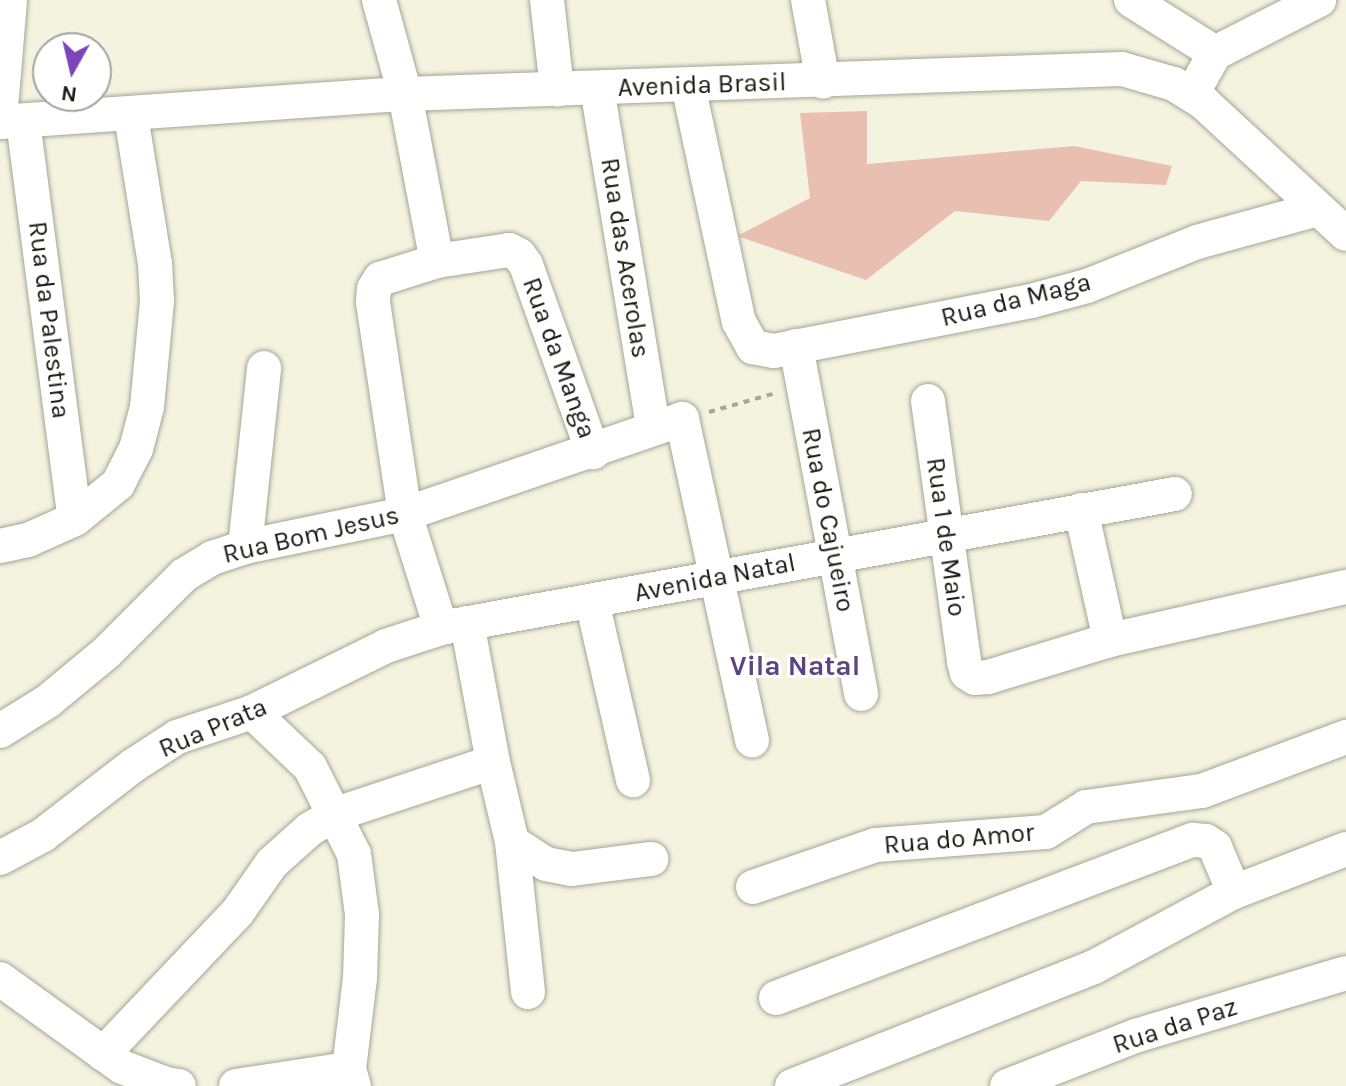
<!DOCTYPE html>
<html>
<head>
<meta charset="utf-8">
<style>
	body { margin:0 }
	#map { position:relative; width:1346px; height:1086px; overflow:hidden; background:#f4f3e0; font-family:Karla,sans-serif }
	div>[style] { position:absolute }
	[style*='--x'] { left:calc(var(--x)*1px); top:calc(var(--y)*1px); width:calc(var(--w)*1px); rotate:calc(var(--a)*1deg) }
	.green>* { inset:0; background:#e9bfb2 }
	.path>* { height:4px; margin-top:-2px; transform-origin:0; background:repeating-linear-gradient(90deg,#a7a698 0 6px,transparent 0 12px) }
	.roads { filter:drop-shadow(0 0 2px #a6a493) drop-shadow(0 0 2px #a6a493) }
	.minor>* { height:34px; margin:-17px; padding:0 17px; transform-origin:17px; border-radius:17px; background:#fff }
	span { translate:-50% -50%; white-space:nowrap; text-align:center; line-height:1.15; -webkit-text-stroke:6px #fff; paint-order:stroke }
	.street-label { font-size:26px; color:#191812 }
	.neighbourhood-label { font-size:28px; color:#5d4380; font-weight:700 }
	.north { position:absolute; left:32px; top:32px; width:80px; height:80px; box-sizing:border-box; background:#fff; border:2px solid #a3a3a0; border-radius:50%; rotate:188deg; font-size:22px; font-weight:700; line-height:32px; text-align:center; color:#191812 }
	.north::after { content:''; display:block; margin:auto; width:28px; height:36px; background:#7c44bb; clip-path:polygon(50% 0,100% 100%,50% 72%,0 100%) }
</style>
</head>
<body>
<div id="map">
	<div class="green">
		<i style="clip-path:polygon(867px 111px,867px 164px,1074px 146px,1172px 166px,1166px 185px,1081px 181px,1049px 221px,955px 211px,866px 280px,737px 236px,810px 198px,800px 113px)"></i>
	</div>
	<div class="path">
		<i style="--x:709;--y:412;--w:70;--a:-15.8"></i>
	</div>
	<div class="roads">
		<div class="minor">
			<i style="--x:379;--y:0;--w:98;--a:74.5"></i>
			<i style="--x:405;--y:94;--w:170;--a:79.2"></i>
			<i style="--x:547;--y:0;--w:90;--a:83.6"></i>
			<i style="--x:808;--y:0;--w:83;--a:79.6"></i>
			<i style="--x:1131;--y:0;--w:99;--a:32.2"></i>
			<i style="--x:688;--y:85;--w:242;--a:77.9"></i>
			<i style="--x:739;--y:322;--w:29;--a:61"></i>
			<i style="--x:753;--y:347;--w:21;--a:11"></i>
			<i style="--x:774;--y:351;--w:262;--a:-11"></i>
			<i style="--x:1031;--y:301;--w:58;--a:-15"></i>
			<i style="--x:1087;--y:286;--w:118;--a:-21.8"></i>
			<i style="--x:1197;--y:242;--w:125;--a:-15.3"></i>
			<i style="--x:597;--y:88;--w:345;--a:80.6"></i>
			<i style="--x:1192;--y:94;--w:47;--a:-60.7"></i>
			<i style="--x:1215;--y:53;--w:117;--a:-27"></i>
			<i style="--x:0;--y:120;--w:120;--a:-85.2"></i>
			<i style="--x:23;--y:121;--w:401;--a:82.6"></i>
			<i style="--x:0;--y:122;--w:406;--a:-4"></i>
			<i style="--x:405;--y:94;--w:717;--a:-2"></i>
			<i style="--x:1122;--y:69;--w:54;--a:16.1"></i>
			<i style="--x:1174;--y:84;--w:36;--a:32"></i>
			<i style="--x:1204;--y:103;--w:193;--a:42.7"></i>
			<i style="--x:796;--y:346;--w:354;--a:79.4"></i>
			<i style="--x:928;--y:401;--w:263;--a:82.1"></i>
			<i style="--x:964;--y:662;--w:11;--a:75"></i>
			<i style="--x:967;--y:673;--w:9;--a:32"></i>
			<i style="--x:975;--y:678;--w:13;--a:-4"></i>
			<i style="--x:988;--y:677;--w:127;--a:-16.9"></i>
			<i style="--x:1110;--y:640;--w:242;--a:-12.7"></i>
			<i style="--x:1081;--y:510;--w:133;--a:77.4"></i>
			<i style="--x:0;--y:546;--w:29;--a:-12"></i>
			<i style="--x:28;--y:540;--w:51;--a:-24.1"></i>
			<i style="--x:75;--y:519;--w:55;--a:-39.1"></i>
			<i style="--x:118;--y:484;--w:39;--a:-63"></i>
			<i style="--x:136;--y:449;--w:43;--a:-75.3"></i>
			<i style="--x:147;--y:407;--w:106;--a:-84.6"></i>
			<i style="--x:157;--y:301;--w:37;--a:-93"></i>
			<i style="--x:155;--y:264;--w:150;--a:-99.2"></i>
			<i style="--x:245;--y:547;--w:180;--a:-83.9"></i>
			<i style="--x:592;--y:601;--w:184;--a:77.1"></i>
			<i style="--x:467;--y:623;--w:141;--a:79.4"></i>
			<i style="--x:493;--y:762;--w:82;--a:76.6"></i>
			<i style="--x:512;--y:842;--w:151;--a:83.9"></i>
			<i style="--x:441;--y:628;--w:120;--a:-107.5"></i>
			<i style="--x:405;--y:514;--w:214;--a:-98.6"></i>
			<i style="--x:373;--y:302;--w:13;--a:-86"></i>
			<i style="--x:374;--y:289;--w:12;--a:-59"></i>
			<i style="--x:380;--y:279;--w:60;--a:-17.5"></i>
			<i style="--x:437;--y:261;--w:73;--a:-8.7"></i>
			<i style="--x:509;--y:250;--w:11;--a:27"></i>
			<i style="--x:519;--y:255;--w:12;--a:55"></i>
			<i style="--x:526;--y:265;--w:199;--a:70.3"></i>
			<i style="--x:252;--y:712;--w:80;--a:43.5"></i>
			<i style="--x:310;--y:767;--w:97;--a:63.2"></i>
			<i style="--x:354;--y:854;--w:62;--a:82.5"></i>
			<i style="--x:362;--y:915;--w:63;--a:91.8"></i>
			<i style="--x:360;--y:978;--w:92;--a:96.9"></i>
			<i style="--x:349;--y:1069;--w:18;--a:74"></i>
			<i style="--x:0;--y:731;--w:57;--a:-32"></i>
			<i style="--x:48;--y:701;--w:75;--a:-39.6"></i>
			<i style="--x:106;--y:653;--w:110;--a:-45"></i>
			<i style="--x:184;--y:575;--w:33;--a:-31"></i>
			<i style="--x:212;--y:558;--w:35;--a:-18"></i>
			<i style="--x:245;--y:547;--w:163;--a:-11.7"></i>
			<i style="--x:405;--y:514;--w:293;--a:-18.9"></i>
			<i style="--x:682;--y:419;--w:329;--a:77.7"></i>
			<i style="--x:512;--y:842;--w:40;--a:32.9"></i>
			<i style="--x:546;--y:864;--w:26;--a:11"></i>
			<i style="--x:572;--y:869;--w:80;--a:-7.2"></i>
			<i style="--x:0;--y:858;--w:49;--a:-28.1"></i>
			<i style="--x:43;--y:835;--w:115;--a:-37.6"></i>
			<i style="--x:134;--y:765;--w:51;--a:-33.1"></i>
			<i style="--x:177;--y:737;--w:79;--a:-18.4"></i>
			<i style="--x:252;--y:712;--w:149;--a:-26.2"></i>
			<i style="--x:386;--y:646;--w:58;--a:-18.1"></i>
			<i style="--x:441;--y:628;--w:746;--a:-10.35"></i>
			<i style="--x:753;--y:887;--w:130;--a:-18.9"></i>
			<i style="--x:876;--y:845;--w:170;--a:-4.4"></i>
			<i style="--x:1046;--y:832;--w:47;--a:-32"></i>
			<i style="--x:1086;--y:807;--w:117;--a:-7.9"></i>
			<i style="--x:1202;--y:791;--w:154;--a:-20.6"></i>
			<i style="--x:0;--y:979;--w:150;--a:35.8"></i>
			<i style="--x:122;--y:1067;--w:47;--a:21.1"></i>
			<i style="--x:166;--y:1084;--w:13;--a:9"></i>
			<i style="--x:776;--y:998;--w:446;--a:-20.8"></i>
			<i style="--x:1193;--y:840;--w:13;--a:4"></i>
			<i style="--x:1206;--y:841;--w:11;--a:34"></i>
			<i style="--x:1215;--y:847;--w:49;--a:67.1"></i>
			<i style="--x:103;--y:1054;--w:195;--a:-46.5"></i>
			<i style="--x:237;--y:913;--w:61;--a:-55"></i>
			<i style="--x:272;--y:863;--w:51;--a:-41.8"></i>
			<i style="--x:310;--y:829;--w:30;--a:-30"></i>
			<i style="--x:336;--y:814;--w:165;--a:-18.3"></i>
			<i style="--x:236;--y:1086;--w:114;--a:-8.6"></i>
			<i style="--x:792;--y:1086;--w:325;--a:-21.5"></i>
			<i style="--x:1094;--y:967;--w:159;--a:-28.2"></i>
			<i style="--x:1234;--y:892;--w:120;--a:-21"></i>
			<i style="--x:1007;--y:1086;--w:137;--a:-21.3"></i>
			<i style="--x:1135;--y:1036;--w:220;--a:-16.6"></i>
		</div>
	</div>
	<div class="street-label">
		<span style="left:702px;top:85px;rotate:-2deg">Avenida Brasil</span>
		<span style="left:625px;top:258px;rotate:81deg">Rua das Acerolas</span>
		<span style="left:1016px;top:300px;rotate:-14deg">Rua da Maga</span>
		<span style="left:49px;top:320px;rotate:83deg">Rua da Palestina</span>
		<span style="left:559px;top:358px;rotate:70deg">Rua da Manga</span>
		<span style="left:828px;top:520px;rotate:79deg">Rua do Cajueiro</span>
		<span style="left:311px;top:535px;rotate:-13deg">Rua Bom Jesus</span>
		<span style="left:946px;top:537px;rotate:82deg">Rua 1 de Maio</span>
		<span style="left:715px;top:578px;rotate:-11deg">Avenida Natal</span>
		<span style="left:213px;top:728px;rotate:-23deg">Rua Prata</span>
		<span style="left:959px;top:839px;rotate:-5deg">Rua do Amor</span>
		<span style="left:1175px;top:1026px;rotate:-18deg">Rua da Paz</span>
	</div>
	<div class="neighbourhood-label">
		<span style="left:795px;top:666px">Vila Natal</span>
	</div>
	<div class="north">N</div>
</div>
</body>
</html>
